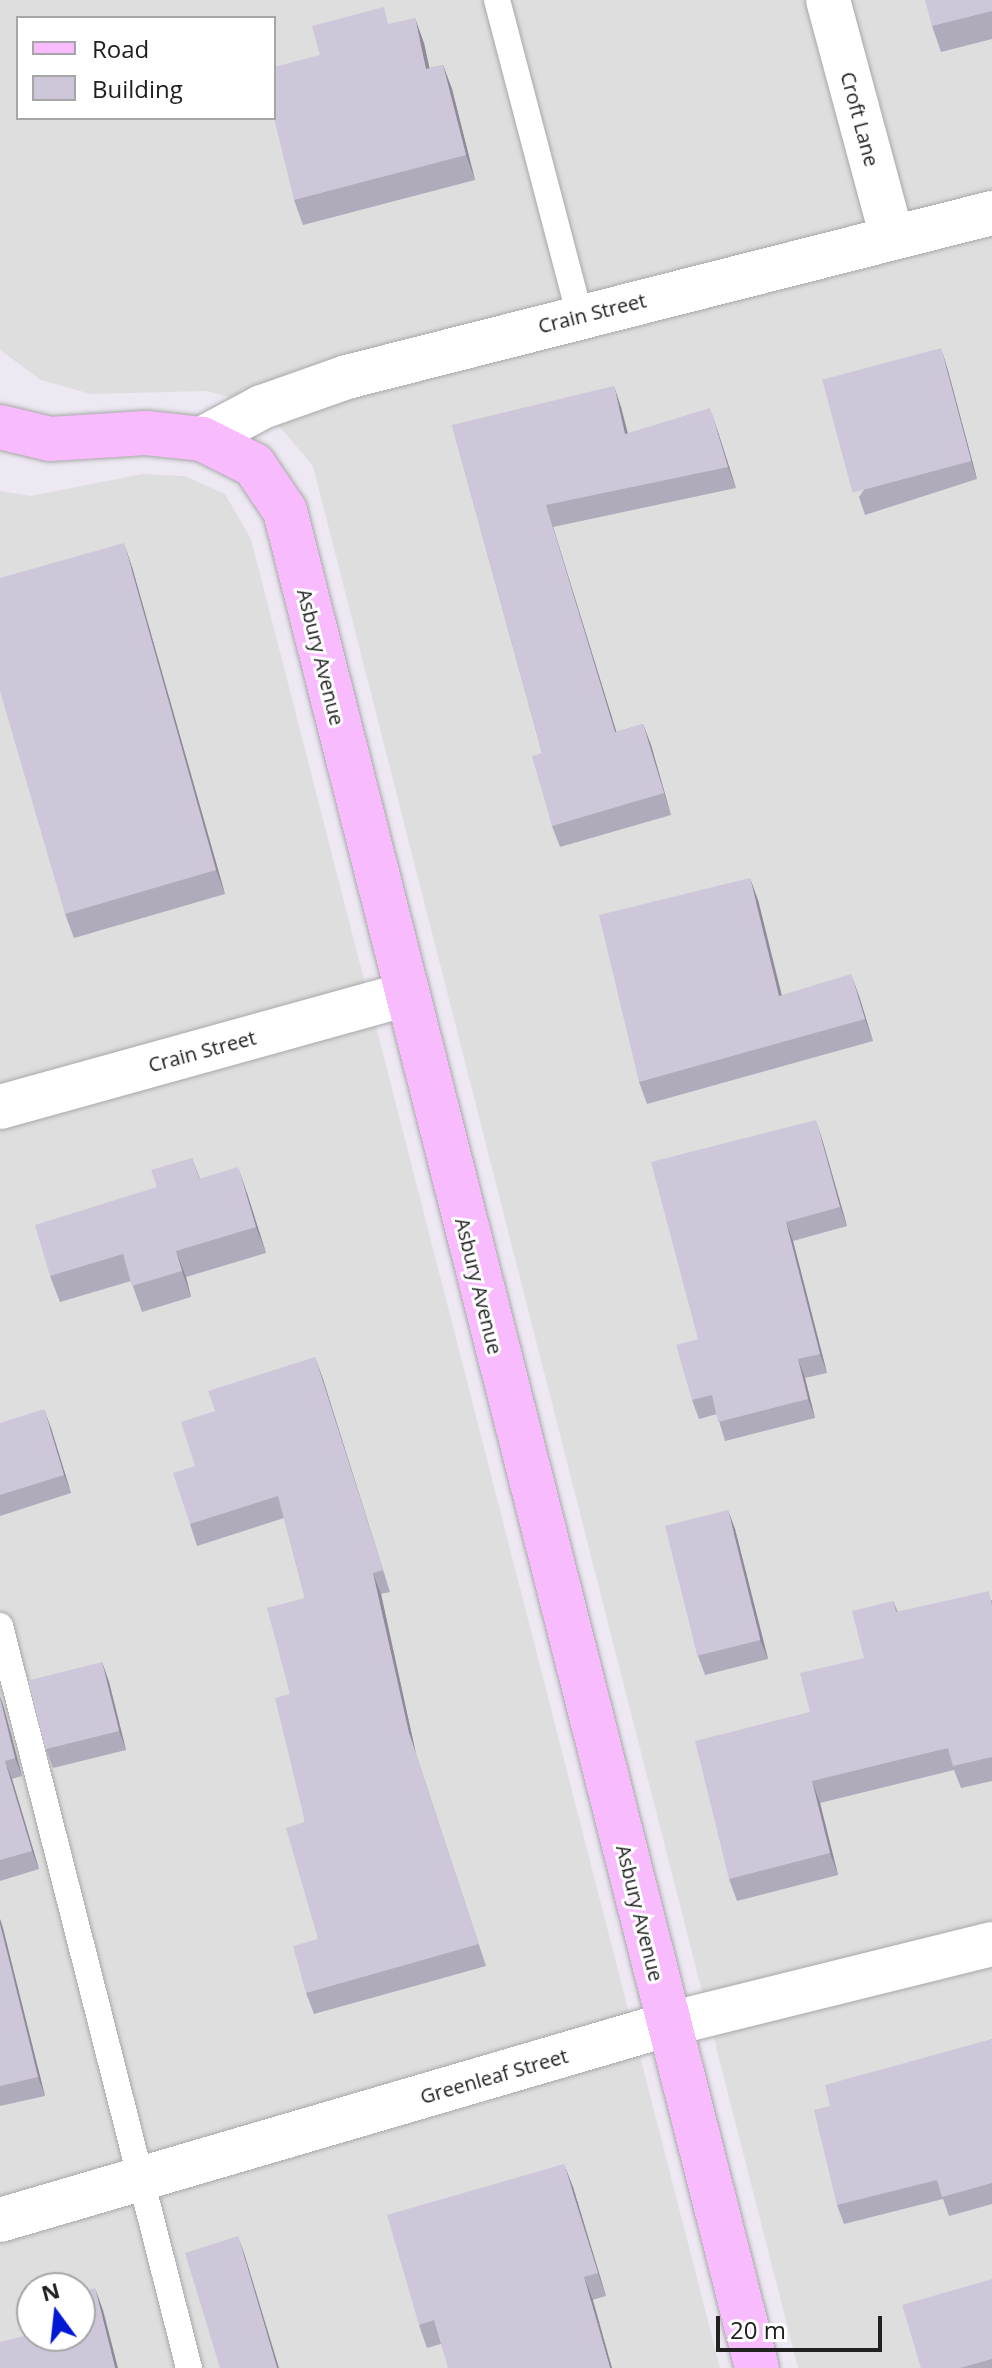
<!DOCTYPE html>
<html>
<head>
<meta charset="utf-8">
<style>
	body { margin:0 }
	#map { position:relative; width:992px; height:2368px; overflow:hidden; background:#ede8f2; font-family:"Open Sans",sans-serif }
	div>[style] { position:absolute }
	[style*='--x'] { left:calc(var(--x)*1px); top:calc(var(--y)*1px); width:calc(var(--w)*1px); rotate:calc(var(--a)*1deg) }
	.residential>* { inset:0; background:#dededf }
	.roads { filter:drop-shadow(0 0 2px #a8a8a8) drop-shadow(0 0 2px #a8a8a8) }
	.lane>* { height:26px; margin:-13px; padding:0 13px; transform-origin:13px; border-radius:13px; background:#fff }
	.street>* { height:44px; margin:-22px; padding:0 22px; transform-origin:22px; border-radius:22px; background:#fff }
	.secondary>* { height:44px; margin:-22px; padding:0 22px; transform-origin:22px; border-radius:22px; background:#f8bbfd }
	.wall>* { inset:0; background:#b0abbb }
	.shaded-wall>* { inset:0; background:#908b98 }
	.building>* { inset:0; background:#cdc7d9; transform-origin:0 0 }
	span { translate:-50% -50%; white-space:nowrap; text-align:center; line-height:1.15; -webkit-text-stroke:6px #fff; paint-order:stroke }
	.street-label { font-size:20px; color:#212121 }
	.legend { position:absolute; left:16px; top:16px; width:260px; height:104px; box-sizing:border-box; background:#fff; border:2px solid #a6a6a6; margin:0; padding:10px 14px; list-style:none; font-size:24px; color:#212121 }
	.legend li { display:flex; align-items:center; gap:16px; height:40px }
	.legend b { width:40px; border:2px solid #a6a6a6 }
	.north { position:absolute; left:16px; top:2272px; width:80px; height:80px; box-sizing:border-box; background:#fff; border:2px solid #a6a6a6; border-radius:50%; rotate:345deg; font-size:22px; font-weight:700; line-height:32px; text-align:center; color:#212121 }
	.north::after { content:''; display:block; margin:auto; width:28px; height:36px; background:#001ad3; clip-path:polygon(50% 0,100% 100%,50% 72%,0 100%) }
	.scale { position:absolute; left:716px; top:2316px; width:166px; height:36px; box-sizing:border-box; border:4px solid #212121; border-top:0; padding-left:10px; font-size:24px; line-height:28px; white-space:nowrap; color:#212121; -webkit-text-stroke:6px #fff; paint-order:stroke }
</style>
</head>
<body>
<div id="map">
	<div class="residential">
		<i style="clip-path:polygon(evenodd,0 0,992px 0,992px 2368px,798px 2368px,313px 466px,262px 406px,207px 391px,91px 394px,41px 380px,0 350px,0 0,18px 18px,274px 18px,274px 118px,18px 118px,18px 18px)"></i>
		<i style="clip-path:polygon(evenodd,142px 474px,185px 476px,225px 494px,251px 539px,720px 2368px,0 2368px,0 491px,31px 496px,142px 474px,32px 2288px,80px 2288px,80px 2336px,32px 2336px,32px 2288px)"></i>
	</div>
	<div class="roads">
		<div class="lane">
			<i style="--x:497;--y:0;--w:327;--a:75.3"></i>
			<i style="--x:0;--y:1626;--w:766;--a:75.71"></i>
		</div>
		<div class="street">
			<i style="--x:828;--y:0;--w:246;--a:74.9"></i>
			<i style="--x:202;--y:439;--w:68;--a:-28.1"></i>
			<i style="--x:262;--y:407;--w:90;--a:-19.4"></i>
			<i style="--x:347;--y:377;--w:666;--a:-14.27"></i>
			<i style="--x:0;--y:1107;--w:419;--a:-15.5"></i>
			<i style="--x:0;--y:2220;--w:697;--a:-16.33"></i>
			<i style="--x:669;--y:2024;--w:333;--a:-13.9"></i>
		</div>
		<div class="secondary">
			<i style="--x:0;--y:427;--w:51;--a:13.5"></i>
			<i style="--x:50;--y:439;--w:96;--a:-3.6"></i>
			<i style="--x:146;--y:433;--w:56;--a:6.1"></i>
			<i style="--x:202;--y:439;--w:58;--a:26.6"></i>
			<i style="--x:254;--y:465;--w:55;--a:56"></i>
			<i style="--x:285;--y:511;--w:1916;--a:75.74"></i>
		</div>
	</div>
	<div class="wall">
		<i style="clip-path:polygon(992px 0,992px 39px,941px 52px,932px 26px)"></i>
		<i style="clip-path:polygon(390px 24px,424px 43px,429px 68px,443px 65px,452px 89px,475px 180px,303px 225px,294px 200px,320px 55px)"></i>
		<i style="clip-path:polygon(947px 367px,977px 479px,865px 515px,859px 497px)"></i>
		<i style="clip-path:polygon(621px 407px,628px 433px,717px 429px,736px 488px,553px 527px,616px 732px,643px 724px,651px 745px,671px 815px,560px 847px,552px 826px,542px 753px,452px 425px)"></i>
		<i style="clip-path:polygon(132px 567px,225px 894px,74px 938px,65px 914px)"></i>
		<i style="clip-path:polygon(758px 900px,782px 995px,859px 996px,873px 1041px,647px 1104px,639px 1082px)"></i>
		<i style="clip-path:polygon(822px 1139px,847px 1226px,793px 1241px,827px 1373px,805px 1378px,815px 1418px,725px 1441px,717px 1414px,699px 1419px,692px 1400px,698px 1339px)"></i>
		<i style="clip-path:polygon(192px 1158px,200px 1179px,247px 1193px,266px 1253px,186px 1277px,191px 1297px,142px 1312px,131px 1281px,60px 1302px,50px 1276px)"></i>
		<i style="clip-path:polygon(315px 1357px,390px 1592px,381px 1594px,416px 1754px,486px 1966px,314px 2014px,306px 1993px,318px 1939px,290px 1694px,305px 1598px,284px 1518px,197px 1546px,190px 1524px,195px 1466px,215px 1411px)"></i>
		<i style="clip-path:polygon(0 1423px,51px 1428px,71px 1493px,0 1516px)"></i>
		<i style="clip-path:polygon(735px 1529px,768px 1659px,705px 1675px,698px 1656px)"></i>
		<i style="clip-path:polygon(992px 1600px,992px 1781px,961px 1788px,954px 1770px,820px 1803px,838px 1875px,737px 1901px,729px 1879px,810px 1712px,864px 1658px,893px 1601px,898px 1612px)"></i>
		<i style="clip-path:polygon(102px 1662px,109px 1682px,126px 1750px,53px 1768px,46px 1749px)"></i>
		<i style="clip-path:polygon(0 1696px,4px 1708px,22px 1776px,12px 1779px,39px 1869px,0 1881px)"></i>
		<i style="clip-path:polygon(0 1919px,45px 2096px,0 2106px)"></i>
		<i style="clip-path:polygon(992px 2039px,992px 2204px,949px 2216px,943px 2199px,844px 2224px,837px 2205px,830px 2106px)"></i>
		<i style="clip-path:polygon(573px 2187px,606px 2296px,427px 2348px,419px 2325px)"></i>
		<i style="clip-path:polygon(992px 2279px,992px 2368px,921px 2368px)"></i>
	</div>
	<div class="shaded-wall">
		<i style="clip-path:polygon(415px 18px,424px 43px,435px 93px,426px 69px)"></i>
		<i style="clip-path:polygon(443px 65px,452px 89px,475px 180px,466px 155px)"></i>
		<i style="clip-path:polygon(941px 348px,947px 367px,977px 479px,971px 461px)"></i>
		<i style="clip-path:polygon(614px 386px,621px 407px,633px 455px,625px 434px)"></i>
		<i style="clip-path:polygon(710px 408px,717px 429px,736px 488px,728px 467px)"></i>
		<i style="clip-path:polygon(546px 505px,553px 527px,623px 753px,615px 732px)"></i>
		<i style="clip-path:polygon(124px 543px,132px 567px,225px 894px,216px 870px)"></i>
		<i style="clip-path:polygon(643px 724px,651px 745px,671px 815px,664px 793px)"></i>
		<i style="clip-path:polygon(750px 878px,758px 900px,787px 1018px,779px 996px)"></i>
		<i style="clip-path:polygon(851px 974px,859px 996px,873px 1041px,865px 1019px)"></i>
		<i style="clip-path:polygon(816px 1120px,822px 1139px,847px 1226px,840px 1207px)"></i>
		<i style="clip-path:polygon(238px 1167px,247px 1193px,266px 1253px,256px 1227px)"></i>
		<i style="clip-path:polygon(786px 1222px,793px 1241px,827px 1373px,820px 1354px)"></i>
		<i style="clip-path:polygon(176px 1251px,186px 1277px,191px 1297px,182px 1271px)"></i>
		<i style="clip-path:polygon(315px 1357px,323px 1379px,390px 1592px,383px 1570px)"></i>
		<i style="clip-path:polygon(798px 1359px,805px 1378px,815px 1418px,808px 1399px)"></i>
		<i style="clip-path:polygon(44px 1409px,51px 1428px,71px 1493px,64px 1475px)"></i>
		<i style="clip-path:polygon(728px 1510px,735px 1529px,768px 1659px,760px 1640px)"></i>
		<i style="clip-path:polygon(373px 1573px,381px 1594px,416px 1754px,486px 1966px,409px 1733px)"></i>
		<i style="clip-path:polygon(102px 1662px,109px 1682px,126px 1750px,119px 1731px)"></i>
		<i style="clip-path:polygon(0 1696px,4px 1708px,22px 1776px,15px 1758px)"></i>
		<i style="clip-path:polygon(5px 1761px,12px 1779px,39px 1869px,32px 1851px)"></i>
		<i style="clip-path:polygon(812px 1781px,820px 1803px,838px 1875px,830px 1853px)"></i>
		<i style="clip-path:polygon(0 1919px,3px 1928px,45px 2096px,38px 2077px,0 1924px)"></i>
		<i style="clip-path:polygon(564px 2164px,573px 2187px,606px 2296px,598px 2273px)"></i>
		<i style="clip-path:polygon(238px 2236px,245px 2256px,279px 2368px,277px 2368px)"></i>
		<i style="clip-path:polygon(584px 2277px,593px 2300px,612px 2368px,610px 2368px)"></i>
		<i style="clip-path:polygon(95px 2288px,103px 2310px,118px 2368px,115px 2368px)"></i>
	</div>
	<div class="building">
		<i style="clip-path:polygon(925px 0,992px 0,992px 11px,932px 26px)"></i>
		<i style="clip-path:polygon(384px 7px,388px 24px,415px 18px,426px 69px,443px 65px,466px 155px,294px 200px,274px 118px,274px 67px,320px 55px,312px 26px)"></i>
		<i style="left:941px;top:348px;width:117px;height:123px;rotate:75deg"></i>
		<i style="clip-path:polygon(614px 386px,625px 434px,710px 408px,728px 467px,546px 505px,615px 732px,643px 724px,664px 793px,552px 826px,532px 756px,542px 753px,452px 425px)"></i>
		<i style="clip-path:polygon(124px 543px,216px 870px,65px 914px,0 691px,0 578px)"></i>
		<i style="clip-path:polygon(750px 878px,779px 996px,851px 974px,865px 1019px,639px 1082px,599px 915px)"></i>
		<i style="clip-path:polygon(816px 1120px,840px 1207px,786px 1222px,820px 1354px,798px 1359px,808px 1399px,718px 1422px,712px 1395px,692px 1400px,676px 1345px,698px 1339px,651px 1162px)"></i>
		<i style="clip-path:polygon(192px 1158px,199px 1179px,238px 1167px,256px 1227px,176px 1251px,182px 1271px,132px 1286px,123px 1254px,50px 1276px,35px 1225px,157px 1187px,151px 1170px)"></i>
		<i style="clip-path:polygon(315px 1357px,383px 1570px,373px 1573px,409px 1733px,479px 1944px,306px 1993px,293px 1946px,318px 1939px,286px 1828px,305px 1822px,275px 1698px,290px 1694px,267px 1608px,305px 1598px,278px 1496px,190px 1524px,173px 1473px,195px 1466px,181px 1422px,215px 1411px,208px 1391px)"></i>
		<i style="clip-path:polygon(44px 1409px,64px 1475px,0 1495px,0 1423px)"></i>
		<i style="left:728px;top:1510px;width:134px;height:65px;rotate:76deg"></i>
		<i style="clip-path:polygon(989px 1591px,992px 1605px,992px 1757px,953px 1766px,948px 1748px,812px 1781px,830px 1853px,729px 1879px,695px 1741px,810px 1712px,800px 1673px,864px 1658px,852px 1611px,893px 1601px,896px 1612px)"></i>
		<i style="left:102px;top:1662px;width:71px;height:76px;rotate:76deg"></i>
		<i style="clip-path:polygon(0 1699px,15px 1758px,5px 1761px,32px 1851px,0 1860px)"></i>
		<i style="clip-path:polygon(0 1924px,38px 2077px,0 2086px)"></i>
		<i style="clip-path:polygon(992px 2039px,992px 2183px,942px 2197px,937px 2180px,837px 2205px,814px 2110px,830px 2106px,825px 2085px)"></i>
		<i style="clip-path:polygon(564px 2164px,598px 2273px,584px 2277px,610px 2368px,448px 2368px,434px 2320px,419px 2325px,387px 2215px)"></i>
		<i style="clip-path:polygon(238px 2236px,277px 2368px,220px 2368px,185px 2253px)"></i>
		<i style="clip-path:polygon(992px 2279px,992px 2359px,960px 2368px,921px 2368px,902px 2305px)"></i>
		<i style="clip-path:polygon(95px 2288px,115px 2368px,0 2368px,0 2342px,32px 2334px,32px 2336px,80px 2336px,80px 2292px)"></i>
		<i style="clip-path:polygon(32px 2304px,32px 2333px,25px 2306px)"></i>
	</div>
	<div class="street-label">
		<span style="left:860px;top:119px;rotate:75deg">Croft Lane</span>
		<span style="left:592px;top:313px;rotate:-14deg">Crain Street</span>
		<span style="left:321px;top:657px;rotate:76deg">Asbury Avenue</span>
		<span style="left:202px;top:1051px;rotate:-15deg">Crain Street</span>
		<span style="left:479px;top:1286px;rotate:76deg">Asbury Avenue</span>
		<span style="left:640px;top:1913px;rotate:76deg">Asbury Avenue</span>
		<span style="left:494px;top:2076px;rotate:-16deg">Greenleaf Street</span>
	</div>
	<ul class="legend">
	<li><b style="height:10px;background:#f8bbfd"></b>Road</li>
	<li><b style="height:22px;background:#cdc7d9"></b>Building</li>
	</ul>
	<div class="north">N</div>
	<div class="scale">20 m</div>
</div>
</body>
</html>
